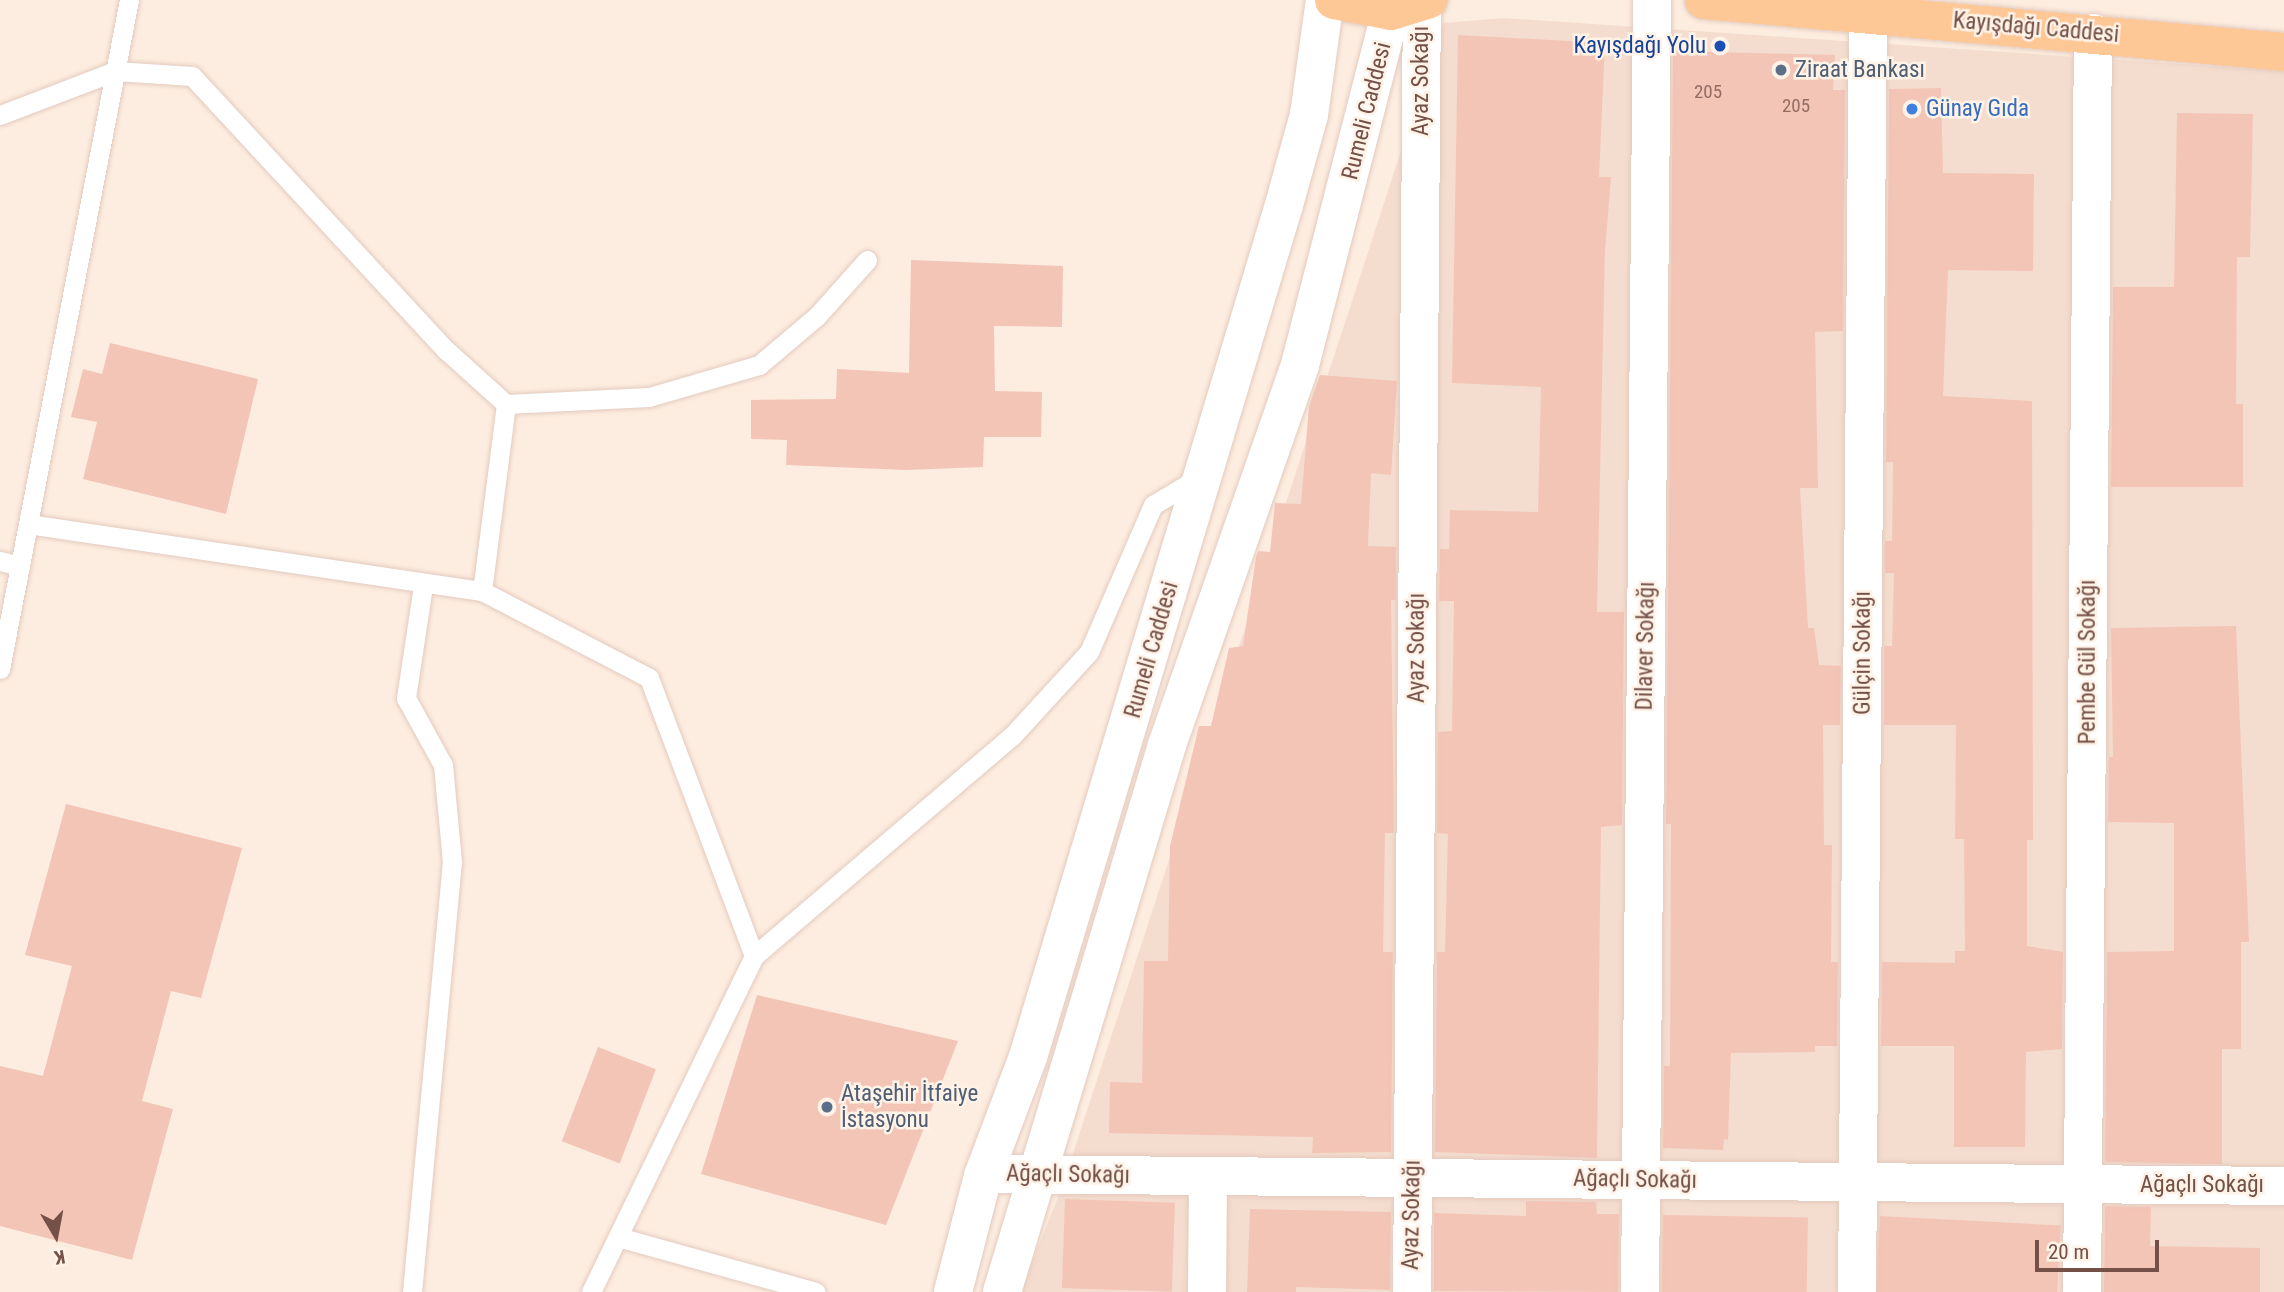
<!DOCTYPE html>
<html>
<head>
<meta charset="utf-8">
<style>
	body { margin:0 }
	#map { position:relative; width:2284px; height:1292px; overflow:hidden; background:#fdede0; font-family:"Roboto Condensed",sans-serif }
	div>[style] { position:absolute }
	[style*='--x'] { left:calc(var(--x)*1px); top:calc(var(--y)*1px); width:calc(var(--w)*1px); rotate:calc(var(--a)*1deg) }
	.residential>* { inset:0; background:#f4ddce }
	.building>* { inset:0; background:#f3c5b7; transform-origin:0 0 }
	.roads { filter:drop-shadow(0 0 2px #e3cabf) drop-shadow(0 0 2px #e3cabf) }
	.lane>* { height:19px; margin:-9.5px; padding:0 9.5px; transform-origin:9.5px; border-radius:9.5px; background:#fff }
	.street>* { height:38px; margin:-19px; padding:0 19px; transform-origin:19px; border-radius:19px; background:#fff }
	.secondary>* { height:38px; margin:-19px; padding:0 19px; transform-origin:19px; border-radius:19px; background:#fff }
	.primary>* { height:38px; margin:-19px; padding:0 19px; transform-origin:19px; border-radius:19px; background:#fec796 }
	.dots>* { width:19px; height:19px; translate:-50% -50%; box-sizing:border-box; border:4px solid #fff2e7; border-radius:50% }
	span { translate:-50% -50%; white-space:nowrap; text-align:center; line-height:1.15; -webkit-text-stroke:5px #fff2e7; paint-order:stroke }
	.number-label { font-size:19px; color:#946d63 }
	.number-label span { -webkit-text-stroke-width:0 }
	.street-label { font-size:23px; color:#745047 }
	.transit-label { font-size:23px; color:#164399 }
	.right { translate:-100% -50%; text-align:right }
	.service-label { font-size:23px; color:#4e5e75 }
	.left { translate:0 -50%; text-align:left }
	.shop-label { font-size:23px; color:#366cbe }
	.north { position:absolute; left:21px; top:1201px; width:70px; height:70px; -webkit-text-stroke:5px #fff2e7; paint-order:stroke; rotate:170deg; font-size:19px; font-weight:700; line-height:28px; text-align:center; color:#745047 }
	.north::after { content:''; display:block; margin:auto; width:24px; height:32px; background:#745047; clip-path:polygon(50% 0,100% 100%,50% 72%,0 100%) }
	.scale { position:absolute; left:2035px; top:1240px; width:124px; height:32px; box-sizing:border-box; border:4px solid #745047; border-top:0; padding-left:9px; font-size:21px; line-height:24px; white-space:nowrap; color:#745047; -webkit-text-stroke:5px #fff2e7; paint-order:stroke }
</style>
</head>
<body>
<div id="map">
	<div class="residential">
		<i style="clip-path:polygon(1504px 18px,2284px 71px,2284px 1292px,1020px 1292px,1061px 1190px,1443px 23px)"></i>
	</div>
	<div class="building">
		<i style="clip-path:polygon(1458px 35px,1605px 43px,1599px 177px,1611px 177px,1605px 250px,1597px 612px,1624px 612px,1622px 825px,1601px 827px,1597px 1158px,1435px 1152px,1437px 952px,1445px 952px,1448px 834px,1437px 833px,1438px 732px,1452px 731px,1454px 601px,1439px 601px,1440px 549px,1449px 549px,1450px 510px,1538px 512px,1541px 387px,1452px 383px)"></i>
		<i style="clip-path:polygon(1673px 51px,1835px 55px,1833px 90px,1845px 90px,1843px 331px,1815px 332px,1818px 488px,1800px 488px,1808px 628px,1814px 628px,1819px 665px,1841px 666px,1840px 725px,1823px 725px,1824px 845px,1832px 845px,1831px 962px,1838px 962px,1837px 1046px,1815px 1046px,1815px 1052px,1731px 1053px,1728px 1140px,1724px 1139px,1723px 1150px,1663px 1148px,1664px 1066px,1670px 1066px,1671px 824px,1666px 824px)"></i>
		<i style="clip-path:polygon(1941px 88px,1943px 173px,2034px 174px,2033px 271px,1948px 270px,1943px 396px,2032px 401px,2033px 840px,2027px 840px,2027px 946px,2063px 952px,2062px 1049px,2026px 1052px,2025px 1147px,1954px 1147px,1954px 1046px,1881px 1046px,1882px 962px,1955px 963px,1955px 951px,1965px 951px,1964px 839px,1955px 839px,1956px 725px,1884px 725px,1884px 646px,1892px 646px,1894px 573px,1885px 573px,1885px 541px,1892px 541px,1893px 462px,1886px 462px,1889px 89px)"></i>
		<i style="clip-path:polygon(2177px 113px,2253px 114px,2250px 257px,2237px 257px,2236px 404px,2243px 404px,2243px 487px,2111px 487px,2113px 287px,2174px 287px)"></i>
		<i style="clip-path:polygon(911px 260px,1063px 266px,1062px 327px,994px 326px,995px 391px,1042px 392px,1041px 437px,984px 437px,983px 467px,906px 470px,786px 465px,787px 440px,751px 439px,751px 400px,836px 399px,837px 369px,909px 373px)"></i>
		<i style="clip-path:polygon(110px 343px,258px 379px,226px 514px,83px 479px,97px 422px,71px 417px,83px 369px,102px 374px)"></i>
		<i style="clip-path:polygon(1320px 375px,1397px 381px,1391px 475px,1371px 473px,1368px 546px,1396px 547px,1396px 600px,1391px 600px,1394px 833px,1385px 833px,1383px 952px,1393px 952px,1391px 1152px,1312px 1153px,1313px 1137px,1109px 1133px,1110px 1082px,1142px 1083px,1144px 961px,1168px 961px,1170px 846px,1199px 726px,1211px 726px,1229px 648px,1243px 646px,1256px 557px,1258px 551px,1270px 552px,1275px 503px,1301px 504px,1309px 406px)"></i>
		<i style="clip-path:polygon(2236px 626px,2249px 942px,2241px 942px,2241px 1049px,2222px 1049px,2222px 1164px,2105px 1162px,2107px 952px,2174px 951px,2174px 823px,2108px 822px,2109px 757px,2113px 757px,2111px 628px)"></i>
		<i style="clip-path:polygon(66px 804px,242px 848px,201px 998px,171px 991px,142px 1101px,173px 1109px,132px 1260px,0 1226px,0 1066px,43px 1076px,72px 966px,25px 955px)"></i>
		<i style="clip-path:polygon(757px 995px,958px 1041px,886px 1225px,701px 1174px)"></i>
		<i style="left:598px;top:1047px;width:62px;height:101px;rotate:21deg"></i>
		<i style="left:1065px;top:1199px;width:110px;height:89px;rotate:2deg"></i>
		<i style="clip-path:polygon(1526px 1201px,1596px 1202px,1597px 1214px,1619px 1214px,1618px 1292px,1434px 1291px,1434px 1213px,1526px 1216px)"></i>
		<i style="clip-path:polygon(2105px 1206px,2151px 1207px,2150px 1246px,2260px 1248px,2260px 1292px,2104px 1292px)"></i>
		<i style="clip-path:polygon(1250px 1209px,1391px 1212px,1390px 1290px,1296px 1287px,1296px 1292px,1247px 1292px)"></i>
		<i style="left:1663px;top:1215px;width:145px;height:77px;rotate:1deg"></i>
		<i style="left:1880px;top:1216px;width:181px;height:76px;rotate:3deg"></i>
	</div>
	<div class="roads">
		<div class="lane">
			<i style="--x:0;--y:115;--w:123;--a:-20.9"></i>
			<i style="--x:115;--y:71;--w:77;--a:3.7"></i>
			<i style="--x:192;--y:76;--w:374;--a:47.2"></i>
			<i style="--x:446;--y:350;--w:81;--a:42"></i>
			<i style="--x:506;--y:404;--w:189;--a:97.3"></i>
			<i style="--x:506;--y:404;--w:143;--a:-2.8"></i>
			<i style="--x:649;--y:397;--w:115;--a:-16.2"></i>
			<i style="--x:759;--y:365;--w:76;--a:-40.2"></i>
			<i style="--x:817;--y:316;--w:75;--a:-48.2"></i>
			<i style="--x:28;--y:524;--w:459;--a:8.4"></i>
			<i style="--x:482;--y:591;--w:188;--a:27.5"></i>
			<i style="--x:649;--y:678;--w:297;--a:69.3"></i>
			<i style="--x:754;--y:956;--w:373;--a:115.9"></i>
			<i style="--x:0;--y:561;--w:21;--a:14"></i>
			<i style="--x:0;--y:669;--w:681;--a:-79.09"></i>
			<i style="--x:754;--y:956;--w:339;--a:-40.5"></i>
			<i style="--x:1012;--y:736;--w:114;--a:-47.5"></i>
			<i style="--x:1089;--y:652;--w:160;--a:-66.5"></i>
			<i style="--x:1153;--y:505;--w:56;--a:-31.1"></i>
			<i style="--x:618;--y:1237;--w:205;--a:15.5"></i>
			<i style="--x:412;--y:1292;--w:432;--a:-84.7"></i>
			<i style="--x:452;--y:862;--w:97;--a:-95.3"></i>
			<i style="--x:443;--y:765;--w:77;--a:-118.9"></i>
			<i style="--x:406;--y:698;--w:114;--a:-81.4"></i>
		</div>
		<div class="street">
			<i style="--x:987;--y:1174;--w:1297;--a:0.53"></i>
			<i style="--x:1207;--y:1292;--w:115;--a:-89.5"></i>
			<i style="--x:1412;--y:1292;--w:1288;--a:-89.56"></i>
			<i style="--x:1640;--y:1292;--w:1292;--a:-89.47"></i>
			<i style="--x:1857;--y:1292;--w:1279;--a:-89.51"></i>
			<i style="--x:2082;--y:1292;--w:1259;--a:-89.5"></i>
		</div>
		<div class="secondary">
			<i style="--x:953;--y:1292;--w:120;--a:-75.5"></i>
			<i style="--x:983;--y:1176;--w:127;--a:-69.3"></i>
			<i style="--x:1028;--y:1057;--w:890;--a:-73.28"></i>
			<i style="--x:1284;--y:205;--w:93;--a:-74.5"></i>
			<i style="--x:1309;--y:115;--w:116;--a:-82.1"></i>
			<i style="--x:1002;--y:1292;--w:571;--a:-73.21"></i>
			<i style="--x:1167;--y:745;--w:403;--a:-70.7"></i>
			<i style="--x:1300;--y:365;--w:366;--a:-75.6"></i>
		</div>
		<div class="primary">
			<i style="--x:1334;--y:0;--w:58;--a:10.9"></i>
			<i style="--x:1391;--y:11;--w:39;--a:-17"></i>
			<i style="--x:1704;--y:0;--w:582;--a:5.12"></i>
		</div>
	</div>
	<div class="dots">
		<i style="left:1720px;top:46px;background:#1a4fb4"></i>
		<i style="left:1781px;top:70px;background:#5c6f8a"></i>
		<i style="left:1912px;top:109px;background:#3f7fe0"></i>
		<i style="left:827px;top:1107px;background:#5c6f8a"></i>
	</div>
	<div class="number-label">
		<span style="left:1708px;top:92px">205</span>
		<span style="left:1796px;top:106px">205</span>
	</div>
	<div class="street-label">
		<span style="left:2036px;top:28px;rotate:5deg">Kayışdağı Caddesi</span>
		<span style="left:1421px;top:81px;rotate:-90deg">Ayaz Sokağı</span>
		<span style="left:1367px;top:111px;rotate:-76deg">Rumeli Caddesi</span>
		<span style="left:1646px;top:646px;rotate:-89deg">Dilaver Sokağı</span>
		<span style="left:1417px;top:648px;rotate:-90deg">Ayaz Sokağı</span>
		<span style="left:1152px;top:650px;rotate:-74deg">Rumeli Caddesi</span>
		<span style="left:1863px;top:653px;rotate:-90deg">Gülçin Sokağı</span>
		<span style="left:2088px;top:662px;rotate:-90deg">Pembe Gül Sokağı</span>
		<span style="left:1068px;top:1175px;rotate:1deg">Ağaçlı Sokağı</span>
		<span style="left:1635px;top:1180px;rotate:1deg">Ağaçlı Sokağı</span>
		<span style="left:2202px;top:1185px">Ağaçlı Sokağı</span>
		<span style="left:1412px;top:1215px;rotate:-89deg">Ayaz Sokağı</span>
	</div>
	<div class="transit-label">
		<span class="right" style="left:1706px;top:46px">Kayışdağı Yolu</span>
	</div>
	<div class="service-label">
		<span class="left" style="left:1795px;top:70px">Ziraat Bankası</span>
		<span class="left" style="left:841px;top:1107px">Ataşehir İtfaiye<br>İstasyonu</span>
	</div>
	<div class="shop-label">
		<span class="left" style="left:1926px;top:109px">Günay Gıda</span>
	</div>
	<div class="north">K</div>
	<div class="scale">20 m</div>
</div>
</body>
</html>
